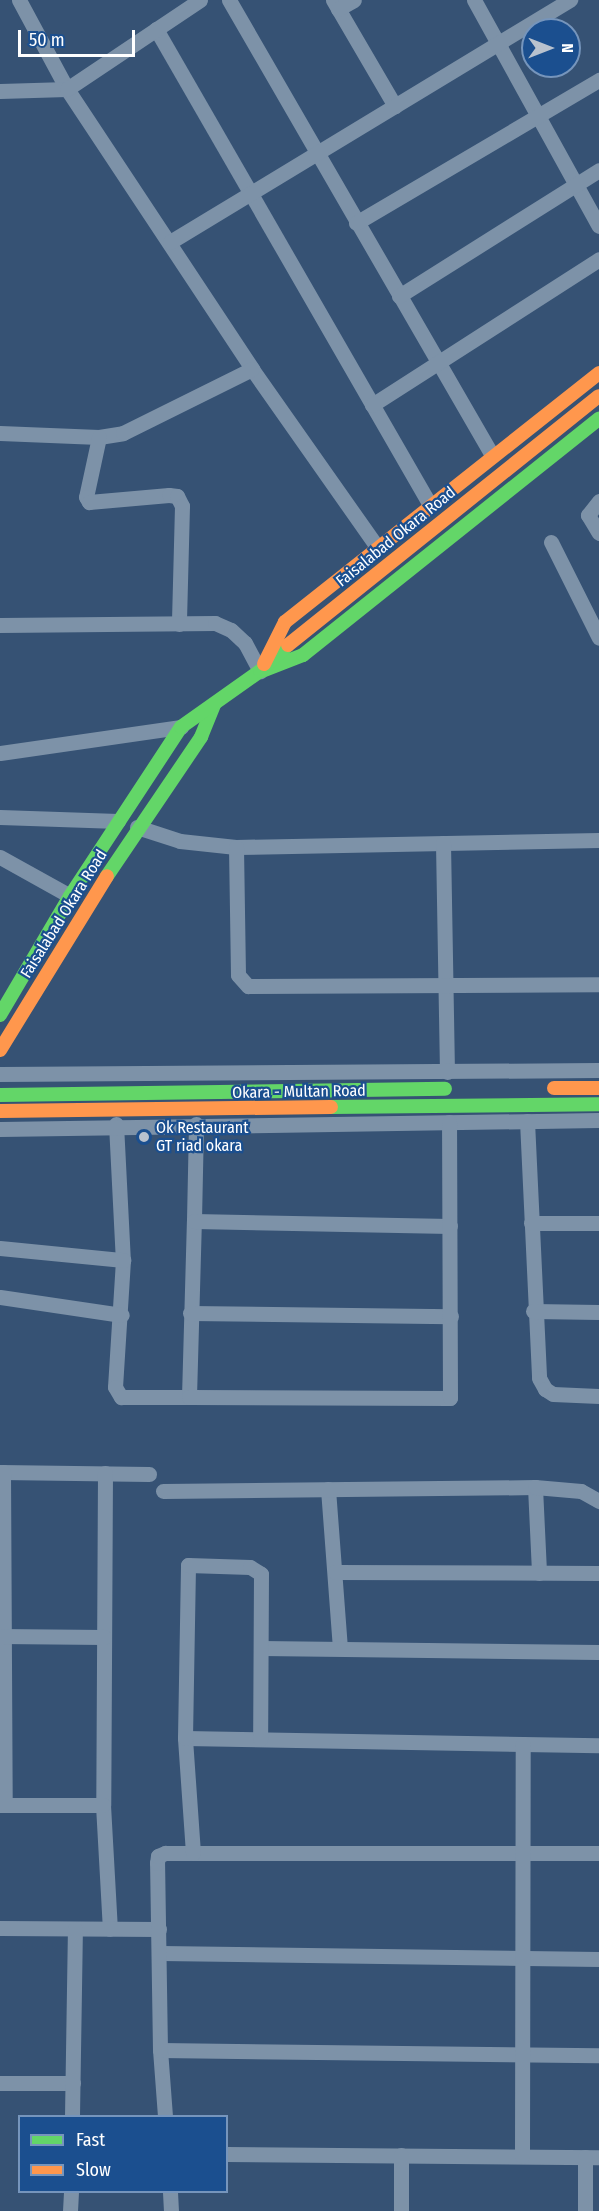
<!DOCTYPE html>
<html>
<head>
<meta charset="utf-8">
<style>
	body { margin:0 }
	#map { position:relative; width:599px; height:2211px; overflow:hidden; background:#365274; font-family:"Fira Sans Condensed",sans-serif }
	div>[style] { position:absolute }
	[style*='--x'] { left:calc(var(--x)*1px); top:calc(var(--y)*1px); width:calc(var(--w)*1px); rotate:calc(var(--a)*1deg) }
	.street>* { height:15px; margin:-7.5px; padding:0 7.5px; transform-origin:7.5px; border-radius:7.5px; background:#7d92a8 }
	.fast>* { height:14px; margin:-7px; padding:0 7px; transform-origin:7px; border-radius:7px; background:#63d668 }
	.slow>* { height:14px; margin:-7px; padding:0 7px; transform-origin:7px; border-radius:7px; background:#ff974d }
	.dots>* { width:16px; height:16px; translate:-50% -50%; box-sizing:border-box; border:3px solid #1b4f8f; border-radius:50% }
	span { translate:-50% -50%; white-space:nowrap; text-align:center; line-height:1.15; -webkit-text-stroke:4.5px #1b4f8f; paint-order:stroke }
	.street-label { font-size:16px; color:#fff }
	.poi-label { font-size:16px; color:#fff }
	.left { translate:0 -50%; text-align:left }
	.legend { position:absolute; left:18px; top:2115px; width:210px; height:78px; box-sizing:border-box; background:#1b4f8f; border:2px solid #7695bc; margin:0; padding:8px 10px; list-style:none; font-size:18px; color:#fff }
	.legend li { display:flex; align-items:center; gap:12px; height:30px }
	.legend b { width:30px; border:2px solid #7695bc }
	.north { position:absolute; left:521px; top:18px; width:60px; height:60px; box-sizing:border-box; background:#1b4f8f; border:2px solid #7695bc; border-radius:50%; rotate:90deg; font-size:16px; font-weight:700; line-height:24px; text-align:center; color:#fff }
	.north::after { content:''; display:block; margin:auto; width:21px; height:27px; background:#b9c2ce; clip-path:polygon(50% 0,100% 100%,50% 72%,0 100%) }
	.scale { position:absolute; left:18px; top:30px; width:117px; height:27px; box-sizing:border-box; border:3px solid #fff; border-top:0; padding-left:8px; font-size:18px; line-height:21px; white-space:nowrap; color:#fff; -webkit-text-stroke:4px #1b4f8f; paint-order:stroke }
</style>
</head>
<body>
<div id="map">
	<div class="street">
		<i style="--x:19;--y:0;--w:101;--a:61.7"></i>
		<i style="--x:67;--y:89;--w:336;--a:56.5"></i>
		<i style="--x:252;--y:369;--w:219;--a:54.9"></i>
		<i style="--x:229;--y:0;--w:526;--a:59.97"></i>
		<i style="--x:333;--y:0;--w:123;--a:59.7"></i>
		<i style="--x:474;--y:0;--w:258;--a:61.1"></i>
		<i style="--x:338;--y:9;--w:18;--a:-29"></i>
		<i style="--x:156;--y:29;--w:549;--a:60.07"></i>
		<i style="--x:0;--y:91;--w:67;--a:-1.7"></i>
		<i style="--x:67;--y:89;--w:160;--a:-33.8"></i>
		<i style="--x:356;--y:223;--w:282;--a:-30.5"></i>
		<i style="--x:170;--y:242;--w:468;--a:-31.2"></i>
		<i style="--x:399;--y:296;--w:236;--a:-32.2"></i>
		<i style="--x:372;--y:405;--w:270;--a:-32.7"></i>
		<i style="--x:0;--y:433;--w:99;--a:2.3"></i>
		<i style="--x:99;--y:437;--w:24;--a:-9"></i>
		<i style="--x:123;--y:433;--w:144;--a:-26.4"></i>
		<i style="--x:99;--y:437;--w:61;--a:102.2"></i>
		<i style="--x:86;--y:497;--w:6;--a:59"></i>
		<i style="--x:89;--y:502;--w:80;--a:-5"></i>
		<i style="--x:169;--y:495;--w:8;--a:7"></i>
		<i style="--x:177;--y:496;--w:11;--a:63"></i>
		<i style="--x:182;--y:506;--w:118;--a:91.5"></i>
		<i style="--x:599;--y:501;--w:18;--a:128"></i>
		<i style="--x:588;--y:515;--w:21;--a:59"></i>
		<i style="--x:551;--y:542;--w:107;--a:63.4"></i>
		<i style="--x:0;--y:625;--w:215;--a:-0.5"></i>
		<i style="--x:215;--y:623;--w:17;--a:24"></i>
		<i style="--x:231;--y:630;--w:19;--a:43"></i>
		<i style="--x:245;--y:643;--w:32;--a:62"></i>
		<i style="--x:0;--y:753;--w:183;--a:-8.2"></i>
		<i style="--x:0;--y:817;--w:118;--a:1.9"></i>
		<i style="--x:137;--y:827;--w:45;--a:18"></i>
		<i style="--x:180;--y:841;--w:56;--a:6.1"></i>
		<i style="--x:236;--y:847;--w:363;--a:-1.1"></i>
		<i style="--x:443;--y:843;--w:229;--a:89"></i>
		<i style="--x:236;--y:847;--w:128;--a:89.1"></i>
		<i style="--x:238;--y:975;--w:15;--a:48"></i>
		<i style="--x:248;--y:986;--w:351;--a:-0.3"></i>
		<i style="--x:0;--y:857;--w:80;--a:29.1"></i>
		<i style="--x:0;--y:1074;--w:599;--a:-0.38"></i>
		<i style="--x:527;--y:1121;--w:257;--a:87.3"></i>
		<i style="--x:539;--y:1378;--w:13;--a:61"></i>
		<i style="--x:545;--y:1389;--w:9;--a:32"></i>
		<i style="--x:553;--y:1394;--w:46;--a:2.5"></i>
		<i style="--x:116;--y:1124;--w:136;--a:87.1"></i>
		<i style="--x:123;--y:1260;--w:127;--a:93.6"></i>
		<i style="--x:115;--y:1387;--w:12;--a:59"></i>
		<i style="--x:121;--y:1397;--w:68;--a:0"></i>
		<i style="--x:189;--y:1397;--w:176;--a:-88.4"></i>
		<i style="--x:196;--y:1124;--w:97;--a:91.2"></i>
		<i style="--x:194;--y:1221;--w:256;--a:1.1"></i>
		<i style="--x:0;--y:1129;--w:599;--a:-0.86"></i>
		<i style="--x:531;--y:1223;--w:68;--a:0"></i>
		<i style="--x:0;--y:1248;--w:124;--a:5.6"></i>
		<i style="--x:0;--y:1297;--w:123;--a:8.4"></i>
		<i style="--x:533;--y:1311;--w:66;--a:0.9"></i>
		<i style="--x:190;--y:1313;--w:261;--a:0.7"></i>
		<i style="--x:189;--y:1397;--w:261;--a:0.2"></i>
		<i style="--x:450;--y:1398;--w:276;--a:-90.2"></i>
		<i style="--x:0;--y:1472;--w:149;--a:0.8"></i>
		<i style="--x:3;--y:1472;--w:333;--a:89.7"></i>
		<i style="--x:105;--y:1473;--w:332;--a:90.3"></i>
		<i style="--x:103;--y:1805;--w:124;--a:86.8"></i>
		<i style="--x:535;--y:1487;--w:86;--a:87.3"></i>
		<i style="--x:328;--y:1489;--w:159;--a:85.7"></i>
		<i style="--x:163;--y:1491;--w:372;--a:-0.6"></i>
		<i style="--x:535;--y:1487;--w:46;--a:5"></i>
		<i style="--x:581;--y:1491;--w:21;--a:29"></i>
		<i style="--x:335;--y:1572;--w:264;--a:0.2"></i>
		<i style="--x:0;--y:1636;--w:104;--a:0.6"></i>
		<i style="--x:261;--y:1648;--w:338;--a:0.7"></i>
		<i style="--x:185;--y:1738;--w:414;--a:1"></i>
		<i style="--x:0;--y:1805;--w:103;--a:0"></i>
		<i style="--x:193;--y:1853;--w:406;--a:0"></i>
		<i style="--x:0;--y:1928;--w:159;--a:0.4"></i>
		<i style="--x:161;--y:1953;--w:438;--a:0.8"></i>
		<i style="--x:160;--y:2050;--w:439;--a:0.7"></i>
		<i style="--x:0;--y:2083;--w:73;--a:0"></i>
		<i style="--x:72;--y:2116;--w:187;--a:-89.1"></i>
		<i style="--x:165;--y:2116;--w:66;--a:-94.3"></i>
		<i style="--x:160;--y:2050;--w:187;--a:-90.9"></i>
		<i style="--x:157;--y:1863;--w:7;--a:-82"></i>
		<i style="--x:158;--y:1856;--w:8;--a:-23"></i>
		<i style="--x:165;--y:1853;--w:28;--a:0"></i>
		<i style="--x:193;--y:1853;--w:115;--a:-94"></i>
		<i style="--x:185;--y:1738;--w:173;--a:-89"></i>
		<i style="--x:188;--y:1565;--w:62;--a:1.8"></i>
		<i style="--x:250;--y:1567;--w:13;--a:32"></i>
		<i style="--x:261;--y:1574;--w:165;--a:90.3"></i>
		<i style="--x:226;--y:2154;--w:373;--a:0.5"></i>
		<i style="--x:522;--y:2156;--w:412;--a:-89.9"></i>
		<i style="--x:585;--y:2157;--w:54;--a:90"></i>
		<i style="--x:170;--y:2192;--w:19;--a:87"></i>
		<i style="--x:70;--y:2211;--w:19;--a:-87"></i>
		<i style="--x:401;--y:2211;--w:56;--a:-90"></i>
	</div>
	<div class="fast">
		<i style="--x:262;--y:671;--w:44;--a:-21.3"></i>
		<i style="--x:303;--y:655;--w:379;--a:-38.6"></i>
		<i style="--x:107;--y:876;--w:168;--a:-55.9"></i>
		<i style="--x:201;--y:737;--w:35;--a:-68"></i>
		<i style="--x:0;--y:1015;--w:138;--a:-59.5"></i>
		<i style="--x:70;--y:896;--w:202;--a:-56.7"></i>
		<i style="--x:181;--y:727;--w:97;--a:-35.3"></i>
		<i style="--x:260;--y:671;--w:38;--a:-43"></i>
		<i style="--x:0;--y:1095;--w:445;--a:-0.8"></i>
		<i style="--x:331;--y:1107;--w:268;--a:-0.6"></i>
	</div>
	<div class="slow">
		<i style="--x:288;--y:645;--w:398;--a:-38.7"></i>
		<i style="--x:264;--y:664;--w:47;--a:-63.4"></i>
		<i style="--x:285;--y:622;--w:401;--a:-38.4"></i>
		<i style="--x:0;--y:1050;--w:204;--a:-58.4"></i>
		<i style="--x:554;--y:1088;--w:45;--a:0"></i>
		<i style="--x:0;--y:1111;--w:331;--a:-0.7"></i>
	</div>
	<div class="dots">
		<i style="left:144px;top:1137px;background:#b9c2ce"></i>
	</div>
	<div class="street-label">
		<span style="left:396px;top:537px;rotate:-39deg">Faisalabad Okara Road</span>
		<span style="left:64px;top:914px;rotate:-58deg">Faisalabad Okara Road</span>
		<span style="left:299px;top:1092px;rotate:-1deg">Okara - Multan Road</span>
	</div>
	<div class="poi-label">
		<span class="left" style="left:156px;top:1137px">Ok Restaurant<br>GT riad okara</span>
	</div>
	<ul class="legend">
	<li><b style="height:8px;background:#63d668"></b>Fast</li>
	<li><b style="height:8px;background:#ff974d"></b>Slow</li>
	</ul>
	<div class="north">N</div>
	<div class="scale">50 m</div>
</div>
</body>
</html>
